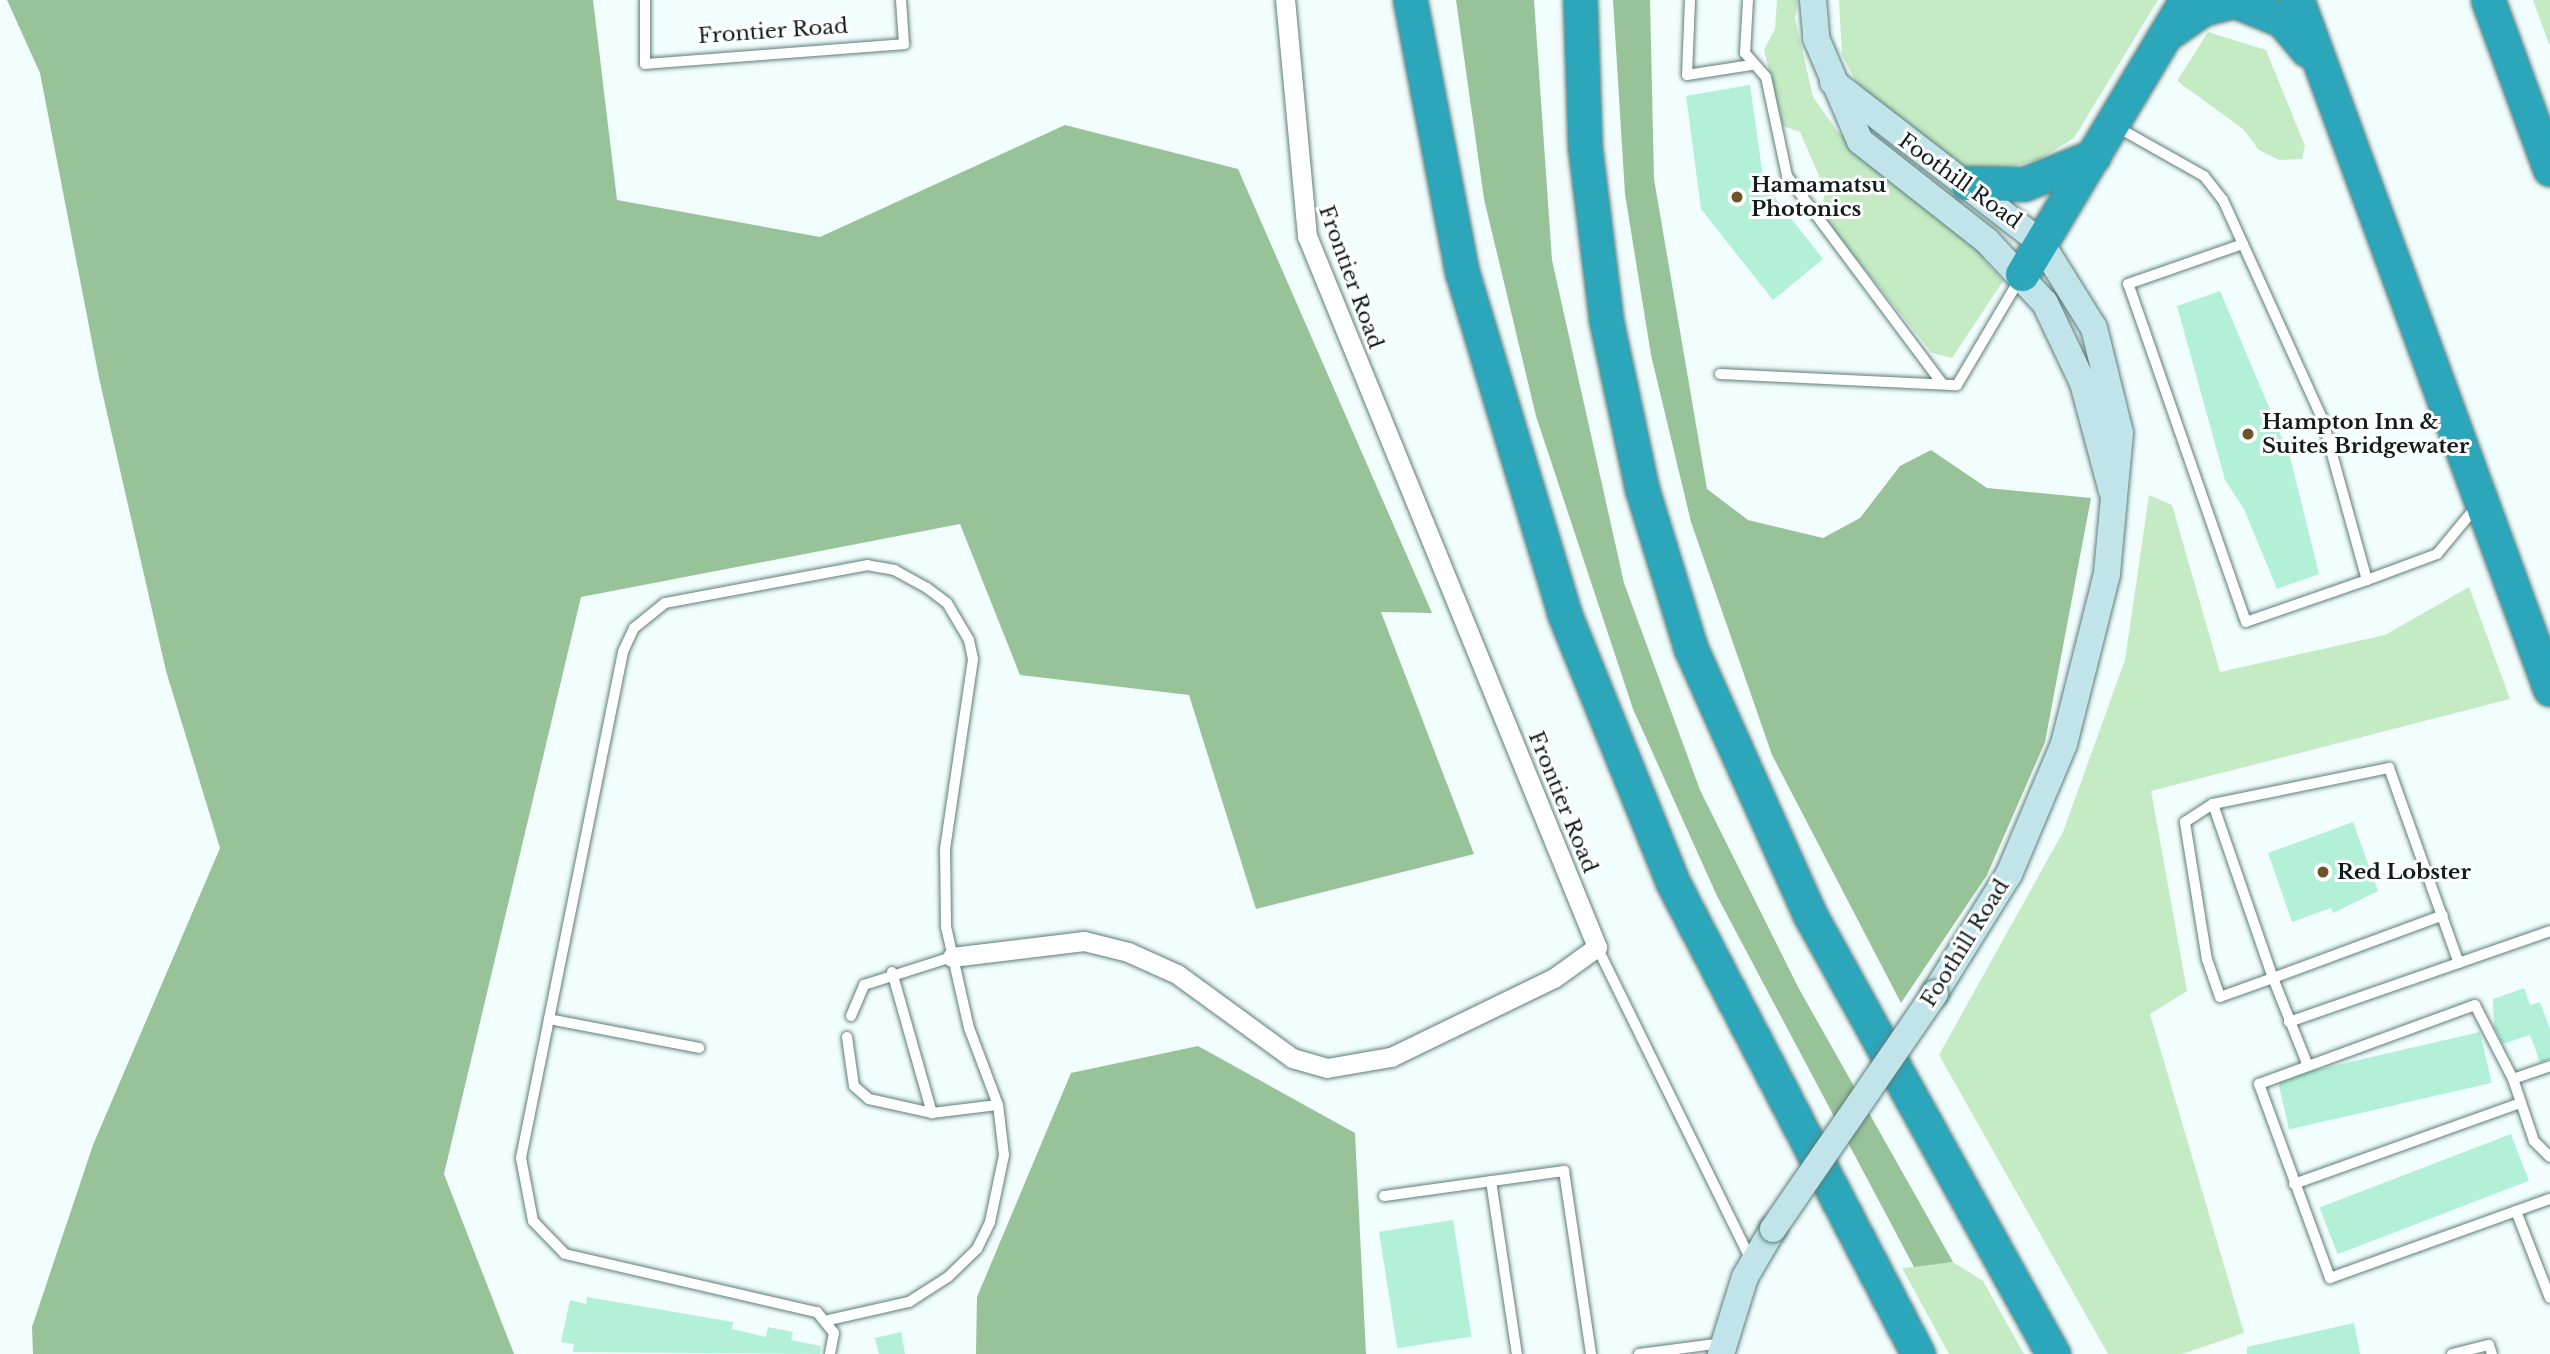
<!DOCTYPE html>
<html>
<head>
<meta charset="utf-8">
<style>
	body { margin:0 }
	#map { position:relative; width:2550px; height:1354px; overflow:hidden; background:#f1fefd; font-family:"Libre Baskerville",serif }
	div>[style] { position:absolute }
	[style*='--x'] { left:calc(var(--x)*1px); top:calc(var(--y)*1px); width:calc(var(--w)*1px); rotate:calc(var(--a)*1deg) }
	.green>* { inset:0; background:#c4ebc4 }
	.forest>* { inset:0; background:#98c298 }
	.building>* { inset:0; background:#b2f1d7; transform-origin:0 0 }
	.roads { filter:drop-shadow(0 0 2px #5e7d7a) drop-shadow(0 0 2px #5e7d7a) }
	.lane>* { height:10px; margin:-5px; padding:0 5px; transform-origin:5px; border-radius:5px; background:#fff }
	.street>* { height:19px; margin:-9.5px; padding:0 9.5px; transform-origin:9.5px; border-radius:9.5px; background:#fff }
	.secondary>* { height:26px; margin:-13px; padding:0 13px; transform-origin:13px; border-radius:13px; background:#c0e4ea }
	.highway>* { height:33px; margin:-16.5px; padding:0 16.5px; transform-origin:16.5px; border-radius:16.5px; background:#2ca6ba }
	.bridges { filter:drop-shadow(0 0 2px #5e7d7a) drop-shadow(0 0 2px #5e7d7a) }
	.secondary-bridge>* { height:26px; margin:-13px; padding:0 13px; transform-origin:13px; border-radius:13px; background:#c0e4ea }
	.dots>* { width:19px; height:19px; translate:-50% -50%; box-sizing:border-box; border:4px solid #fff; border-radius:50% }
	span { translate:-50% -50%; white-space:nowrap; text-align:center; line-height:1.15; -webkit-text-stroke:6px #fff; paint-order:stroke }
	.street-label { font-size:21px; color:#111d1c }
	.poi-label { font-size:21px; color:#111d1c; font-weight:700 }
	.left { translate:0 -50%; text-align:left }
</style>
</head>
<body>
<div id="map">
	<div class="green">
		<i style="clip-path:polygon(1777px 0,1798px 0,1795px 18px,1813px 97px,1838px 132px,1987px 253px,1983px 259px,2003px 281px,1952px 358px,1932px 353px,1819px 212px,1826px 192px,1800px 132px,1783px 126px,1764px 50px,1775px 29px)"></i>
		<i style="clip-path:polygon(1839px 0,2158px 0,2074px 138px,2040px 159px,1999px 170px,1960px 167px,1865px 99px,1842px 55px)"></i>
		<i style="clip-path:polygon(2533px 0,2550px 0,2550px 44px,2549px 44px)"></i>
		<i style="clip-path:polygon(2208px 32px,2266px 50px,2305px 146px,2302px 159px,2279px 160px,2259px 150px,2243px 129px,2177px 81px)"></i>
		<i style="clip-path:polygon(2149px 495px,2172px 505px,2220px 672px,2385px 635px,2469px 587px,2510px 699px,2151px 791px,2187px 991px,2150px 1014px,2244px 1333px,2182px 1354px,2108px 1354px,1939px 1055px,2063px 832px,2125px 660px)"></i>
		<i style="clip-path:polygon(1953px 1262px,1983px 1281px,2024px 1354px,1949px 1354px,1902px 1268px)"></i>
	</div>
	<div class="forest">
		<i style="clip-path:polygon(7px 0,593px 0,617px 200px,820px 237px,1065px 125px,1238px 169px,1432px 613px,1381px 612px,1474px 854px,1256px 909px,1189px 695px,1020px 675px,960px 524px,581px 597px,444px 1174px,514px 1354px,33px 1354px,32px 1327px,93px 1145px,220px 848px,166px 671px,99px 378px,40px 73px)"></i>
		<i style="clip-path:polygon(1456px 0,1534px 0,1552px 260px,1624px 583px,1700px 790px,1798px 987px,1953px 1262px,1914px 1267px,1717px 896px,1633px 709px,1536px 416px,1484px 199px)"></i>
		<i style="clip-path:polygon(1613px 0,1650px 0,1654px 179px,1707px 489px,1748px 520px,1823px 538px,1860px 518px,1900px 466px,1931px 450px,1987px 488px,2091px 498px,2045px 742px,1987px 875px,1901px 1003px,1772px 755px,1691px 522px,1651px 355px,1625px 194px)"></i>
		<i style="clip-path:polygon(1198px 1046px,1355px 1133px,1366px 1354px,976px 1354px,977px 1297px,1071px 1073px)"></i>
	</div>
	<div class="building">
		<i style="clip-path:polygon(1750px 85px,1764px 184px,1823px 259px,1773px 300px,1701px 209px,1686px 96px)"></i>
		<i style="clip-path:polygon(2220px 291px,2290px 457px,2319px 574px,2277px 589px,2244px 509px,2225px 480px,2177px 306px)"></i>
		<i style="clip-path:polygon(2353px 822px,2378px 891px,2333px 913px,2331px 908px,2292px 922px,2268px 853px)"></i>
		<i style="clip-path:polygon(2524px 988px,2530px 1005px,2540px 1002px,2550px 1029px,2550px 1059px,2540px 1062px,2530px 1035px,2503px 1044px,2494px 1027px,2493px 999px)"></i>
		<i style="left:2480px;top:1032px;width:52px;height:208px;rotate:77deg"></i>
		<i style="left:2511px;top:1134px;width:50px;height:205px;rotate:69deg"></i>
		<i style="left:1453px;top:1220px;width:118px;height:75px;rotate:81deg"></i>
		<i style="clip-path:polygon(587px 1297px,733px 1322px,732px 1329px,766px 1337px,768px 1327px,793px 1332px,791px 1340px,821px 1346px,820px 1354px,573px 1352px,574px 1344px,561px 1342px,570px 1300px,586px 1304px)"></i>
		<i style="clip-path:polygon(2354px 1323px,2360px 1354px,2247px 1354px,2247px 1347px)"></i>
		<i style="clip-path:polygon(901px 1332px,905px 1354px,879px 1354px,875px 1338px)"></i>
	</div>
	<div class="roads">
		<div class="lane">
			<i style="--x:645;--y:0;--w:64;--a:90"></i>
			<i style="--x:645;--y:64;--w:260;--a:-4.4"></i>
			<i style="--x:904;--y:44;--w:44;--a:-93.9"></i>
			<i style="--x:1690;--y:0;--w:75;--a:92.3"></i>
			<i style="--x:1687;--y:75;--w:65;--a:-8.9"></i>
			<i style="--x:1748;--y:0;--w:53;--a:93.2"></i>
			<i style="--x:1745;--y:53;--w:32;--a:49"></i>
			<i style="--x:1766;--y:77;--w:101;--a:78"></i>
			<i style="--x:1787;--y:176;--w:259;--a:53.2"></i>
			<i style="--x:2117;--y:127;--w:100;--a:29.4"></i>
			<i style="--x:2204;--y:176;--w:31;--a:52"></i>
			<i style="--x:2223;--y:200;--w:239;--a:65.6"></i>
			<i style="--x:2322;--y:418;--w:168;--a:74.5"></i>
			<i style="--x:2367;--y:580;--w:128;--a:160.9"></i>
			<i style="--x:2246;--y:622;--w:358;--a:-109.2"></i>
			<i style="--x:2128;--y:284;--w:122;--a:-19.2"></i>
			<i style="--x:1720;--y:374;--w:237;--a:2.7"></i>
			<i style="--x:1957;--y:385;--w:122;--a:-59.4"></i>
			<i style="--x:2367;--y:580;--w:75;--a:-20.4"></i>
			<i style="--x:2437;--y:554;--w:61;--a:-50.3"></i>
			<i style="--x:2213;--y:804;--w:184;--a:71"></i>
			<i style="--x:2273;--y:978;--w:181;--a:-20.3"></i>
			<i style="--x:1597;--y:947;--w:351;--a:63.8"></i>
			<i style="--x:892;--y:972;--w:147;--a:74.2"></i>
			<i style="--x:851;--y:1016;--w:34;--a:-67"></i>
			<i style="--x:864;--y:985;--w:92;--a:-17.7"></i>
			<i style="--x:549;--y:1019;--w:153;--a:10.9"></i>
			<i style="--x:2289;--y:1022;--w:276;--a:-19.2"></i>
			<i style="--x:847;--y:1037;--w:49;--a:81.9"></i>
			<i style="--x:854;--y:1086;--w:20;--a:41"></i>
			<i style="--x:869;--y:1099;--w:65;--a:12.5"></i>
			<i style="--x:932;--y:1113;--w:66;--a:-6.9"></i>
			<i style="--x:2308;--y:1066;--w:95;--a:-111.7"></i>
			<i style="--x:2273;--y:978;--w:56;--a:160.3"></i>
			<i style="--x:2220;--y:997;--w:39;--a:-109"></i>
			<i style="--x:2207;--y:960;--w:140;--a:-99.1"></i>
			<i style="--x:2185;--y:822;--w:33;--a:-33"></i>
			<i style="--x:2213;--y:804;--w:180;--a:-11.6"></i>
			<i style="--x:2389;--y:768;--w:207;--a:70.3"></i>
			<i style="--x:2513;--y:1079;--w:39;--a:-19"></i>
			<i style="--x:2550;--y:1157;--w:23;--a:-135"></i>
			<i style="--x:2534;--y:1141;--w:65;--a:-108.7"></i>
			<i style="--x:2513;--y:1079;--w:83;--a:-117.2"></i>
			<i style="--x:2475;--y:1005;--w:230;--a:159.9"></i>
			<i style="--x:2259;--y:1084;--w:207;--a:69.9"></i>
			<i style="--x:2330;--y:1278;--w:234;--a:-19.8"></i>
			<i style="--x:1491;--y:1181;--w:175;--a:81.5"></i>
			<i style="--x:2294;--y:1184;--w:240;--a:-19.7"></i>
			<i style="--x:1384;--y:1196;--w:182;--a:-7.9"></i>
			<i style="--x:1564;--y:1171;--w:185;--a:81.6"></i>
			<i style="--x:2516;--y:1211;--w:93;--a:68.7"></i>
			<i style="--x:829;--y:1320;--w:82;--a:-12.7"></i>
			<i style="--x:909;--y:1302;--w:46;--a:-32.7"></i>
			<i style="--x:948;--y:1277;--w:40;--a:-44"></i>
			<i style="--x:977;--y:1249;--w:30;--a:-64"></i>
			<i style="--x:990;--y:1222;--w:68;--a:-78.2"></i>
			<i style="--x:1004;--y:1155;--w:50;--a:-96.8"></i>
			<i style="--x:998;--y:1105;--w:82;--a:-110.6"></i>
			<i style="--x:969;--y:1028;--w:104;--a:-102.8"></i>
			<i style="--x:946;--y:927;--w:78;--a:-90.7"></i>
			<i style="--x:945;--y:849;--w:192;--a:-81.6"></i>
			<i style="--x:973;--y:659;--w:19;--a:-102"></i>
			<i style="--x:969;--y:640;--w:43;--a:-120.7"></i>
			<i style="--x:947;--y:603;--w:25;--a:-143"></i>
			<i style="--x:927;--y:588;--w:37;--a:-151"></i>
			<i style="--x:895;--y:570;--w:27;--a:-170"></i>
			<i style="--x:868;--y:565;--w:207;--a:169.4"></i>
			<i style="--x:665;--y:603;--w:40;--a:141"></i>
			<i style="--x:634;--y:628;--w:26;--a:115"></i>
			<i style="--x:623;--y:652;--w:516;--a:101.4"></i>
			<i style="--x:521;--y:1158;--w:64;--a:79.2"></i>
			<i style="--x:533;--y:1221;--w:46;--a:45.9"></i>
			<i style="--x:565;--y:1254;--w:259;--a:13"></i>
			<i style="--x:817;--y:1312;--w:27;--a:51"></i>
			<i style="--x:834;--y:1333;--w:21;--a:101"></i>
			<i style="--x:1639;--y:1354;--w:85;--a:-7.5"></i>
			<i style="--x:2452;--y:1354;--w:38;--a:-14"></i>
			<i style="--x:2489;--y:1345;--w:9;--a:72"></i>
		</div>
		<div class="street">
			<i style="--x:952;--y:957;--w:133;--a:-6.9"></i>
			<i style="--x:1084;--y:941;--w:45;--a:14"></i>
			<i style="--x:1128;--y:952;--w:54;--a:24.2"></i>
			<i style="--x:1177;--y:974;--w:142;--a:36.1"></i>
			<i style="--x:1292;--y:1058;--w:36;--a:16"></i>
			<i style="--x:1327;--y:1068;--w:65;--a:-9.8"></i>
			<i style="--x:1391;--y:1057;--w:181;--a:-25.9"></i>
			<i style="--x:1554;--y:978;--w:53;--a:-35.8"></i>
			<i style="--x:1597;--y:947;--w:768;--a:-112.19"></i>
			<i style="--x:1307;--y:236;--w:237;--a:-95.3"></i>
		</div>
		<div class="secondary">
			<i style="--x:1813;--y:0;--w:38;--a:85"></i>
			<i style="--x:1816;--y:38;--w:112;--a:66.9"></i>
			<i style="--x:1860;--y:141;--w:160;--a:38.2"></i>
			<i style="--x:1986;--y:240;--w:86;--a:46.9"></i>
			<i style="--x:2045;--y:303;--w:89;--a:64.6"></i>
			<i style="--x:2083;--y:383;--w:112;--a:75"></i>
			<i style="--x:1833;--y:82;--w:263;--a:37.7"></i>
			<i style="--x:2041;--y:243;--w:100;--a:58.1"></i>
			<i style="--x:2094;--y:328;--w:108;--a:76.1"></i>
			<i style="--x:2120;--y:433;--w:142;--a:95.3"></i>
			<i style="--x:2107;--y:574;--w:175;--a:104.2"></i>
			<i style="--x:2064;--y:744;--w:141;--a:112.9"></i>
			<i style="--x:2009;--y:874;--w:140;--a:121.9"></i>
			<i style="--x:1721;--y:1354;--w:81;--a:-72.7"></i>
			<i style="--x:1745;--y:1277;--w:56;--a:-59.7"></i>
		</div>
		<div class="highway">
			<i style="--x:1410;--y:0;--w:277;--a:79.2"></i>
			<i style="--x:1462;--y:272;--w:356;--a:73.3"></i>
			<i style="--x:1564;--y:613;--w:291;--a:68"></i>
			<i style="--x:1673;--y:883;--w:531;--a:62.52"></i>
			<i style="--x:1580;--y:0;--w:148;--a:88.1"></i>
			<i style="--x:1585;--y:148;--w:173;--a:83"></i>
			<i style="--x:1606;--y:320;--w:173;--a:78"></i>
			<i style="--x:1642;--y:489;--w:167;--a:73"></i>
			<i style="--x:1691;--y:649;--w:291;--a:65.9"></i>
			<i style="--x:1810;--y:915;--w:502;--a:61.03"></i>
			<i style="--x:2297;--y:0;--w:734;--a:69.84"></i>
			<i style="--x:2488;--y:0;--w:180;--a:69.9"></i>
			<i style="--x:2171;--y:31;--w:38;--a:-35"></i>
			<i style="--x:2202;--y:9;--w:34;--a:-14"></i>
			<i style="--x:2235;--y:1;--w:51;--a:22"></i>
			<i style="--x:2282;--y:20;--w:39;--a:50"></i>
			<i style="--x:1967;--y:183;--w:57;--a:1"></i>
			<i style="--x:2024;--y:184;--w:75;--a:-21.8"></i>
			<i style="--x:2022;--y:274;--w:319;--a:-59.1"></i>
		</div>
	</div>
	<div class="bridges">
		<div class="secondary-bridge">
			<i style="--x:1773;--y:1229;--w:286;--a:-55.5"></i>
		</div>
	</div>
	<div class="dots">
		<i style="left:1737px;top:197px;background:#6e5326"></i>
		<i style="left:2248px;top:434px;background:#6e5326"></i>
		<i style="left:2323px;top:872px;background:#6e5326"></i>
	</div>
	<div class="street-label">
		<span style="left:773px;top:31px;rotate:-4deg">Frontier Road</span>
		<span style="left:1960px;top:181px;rotate:36deg">Foothill Road</span>
		<span style="left:1351px;top:277px;rotate:70deg">Frontier Road</span>
		<span style="left:1563px;top:802px;rotate:68deg">Frontier Road</span>
		<span style="left:1965px;top:943px;rotate:-58deg">Foothill Road</span>
	</div>
	<div class="poi-label">
		<span class="left" style="left:1751px;top:197px">Hamamatsu<br>Photonics</span>
		<span class="left" style="left:2262px;top:434px">Hampton Inn &amp;<br>Suites Bridgewater</span>
		<span class="left" style="left:2337px;top:872px">Red Lobster</span>
	</div>
</div>
</body>
</html>
